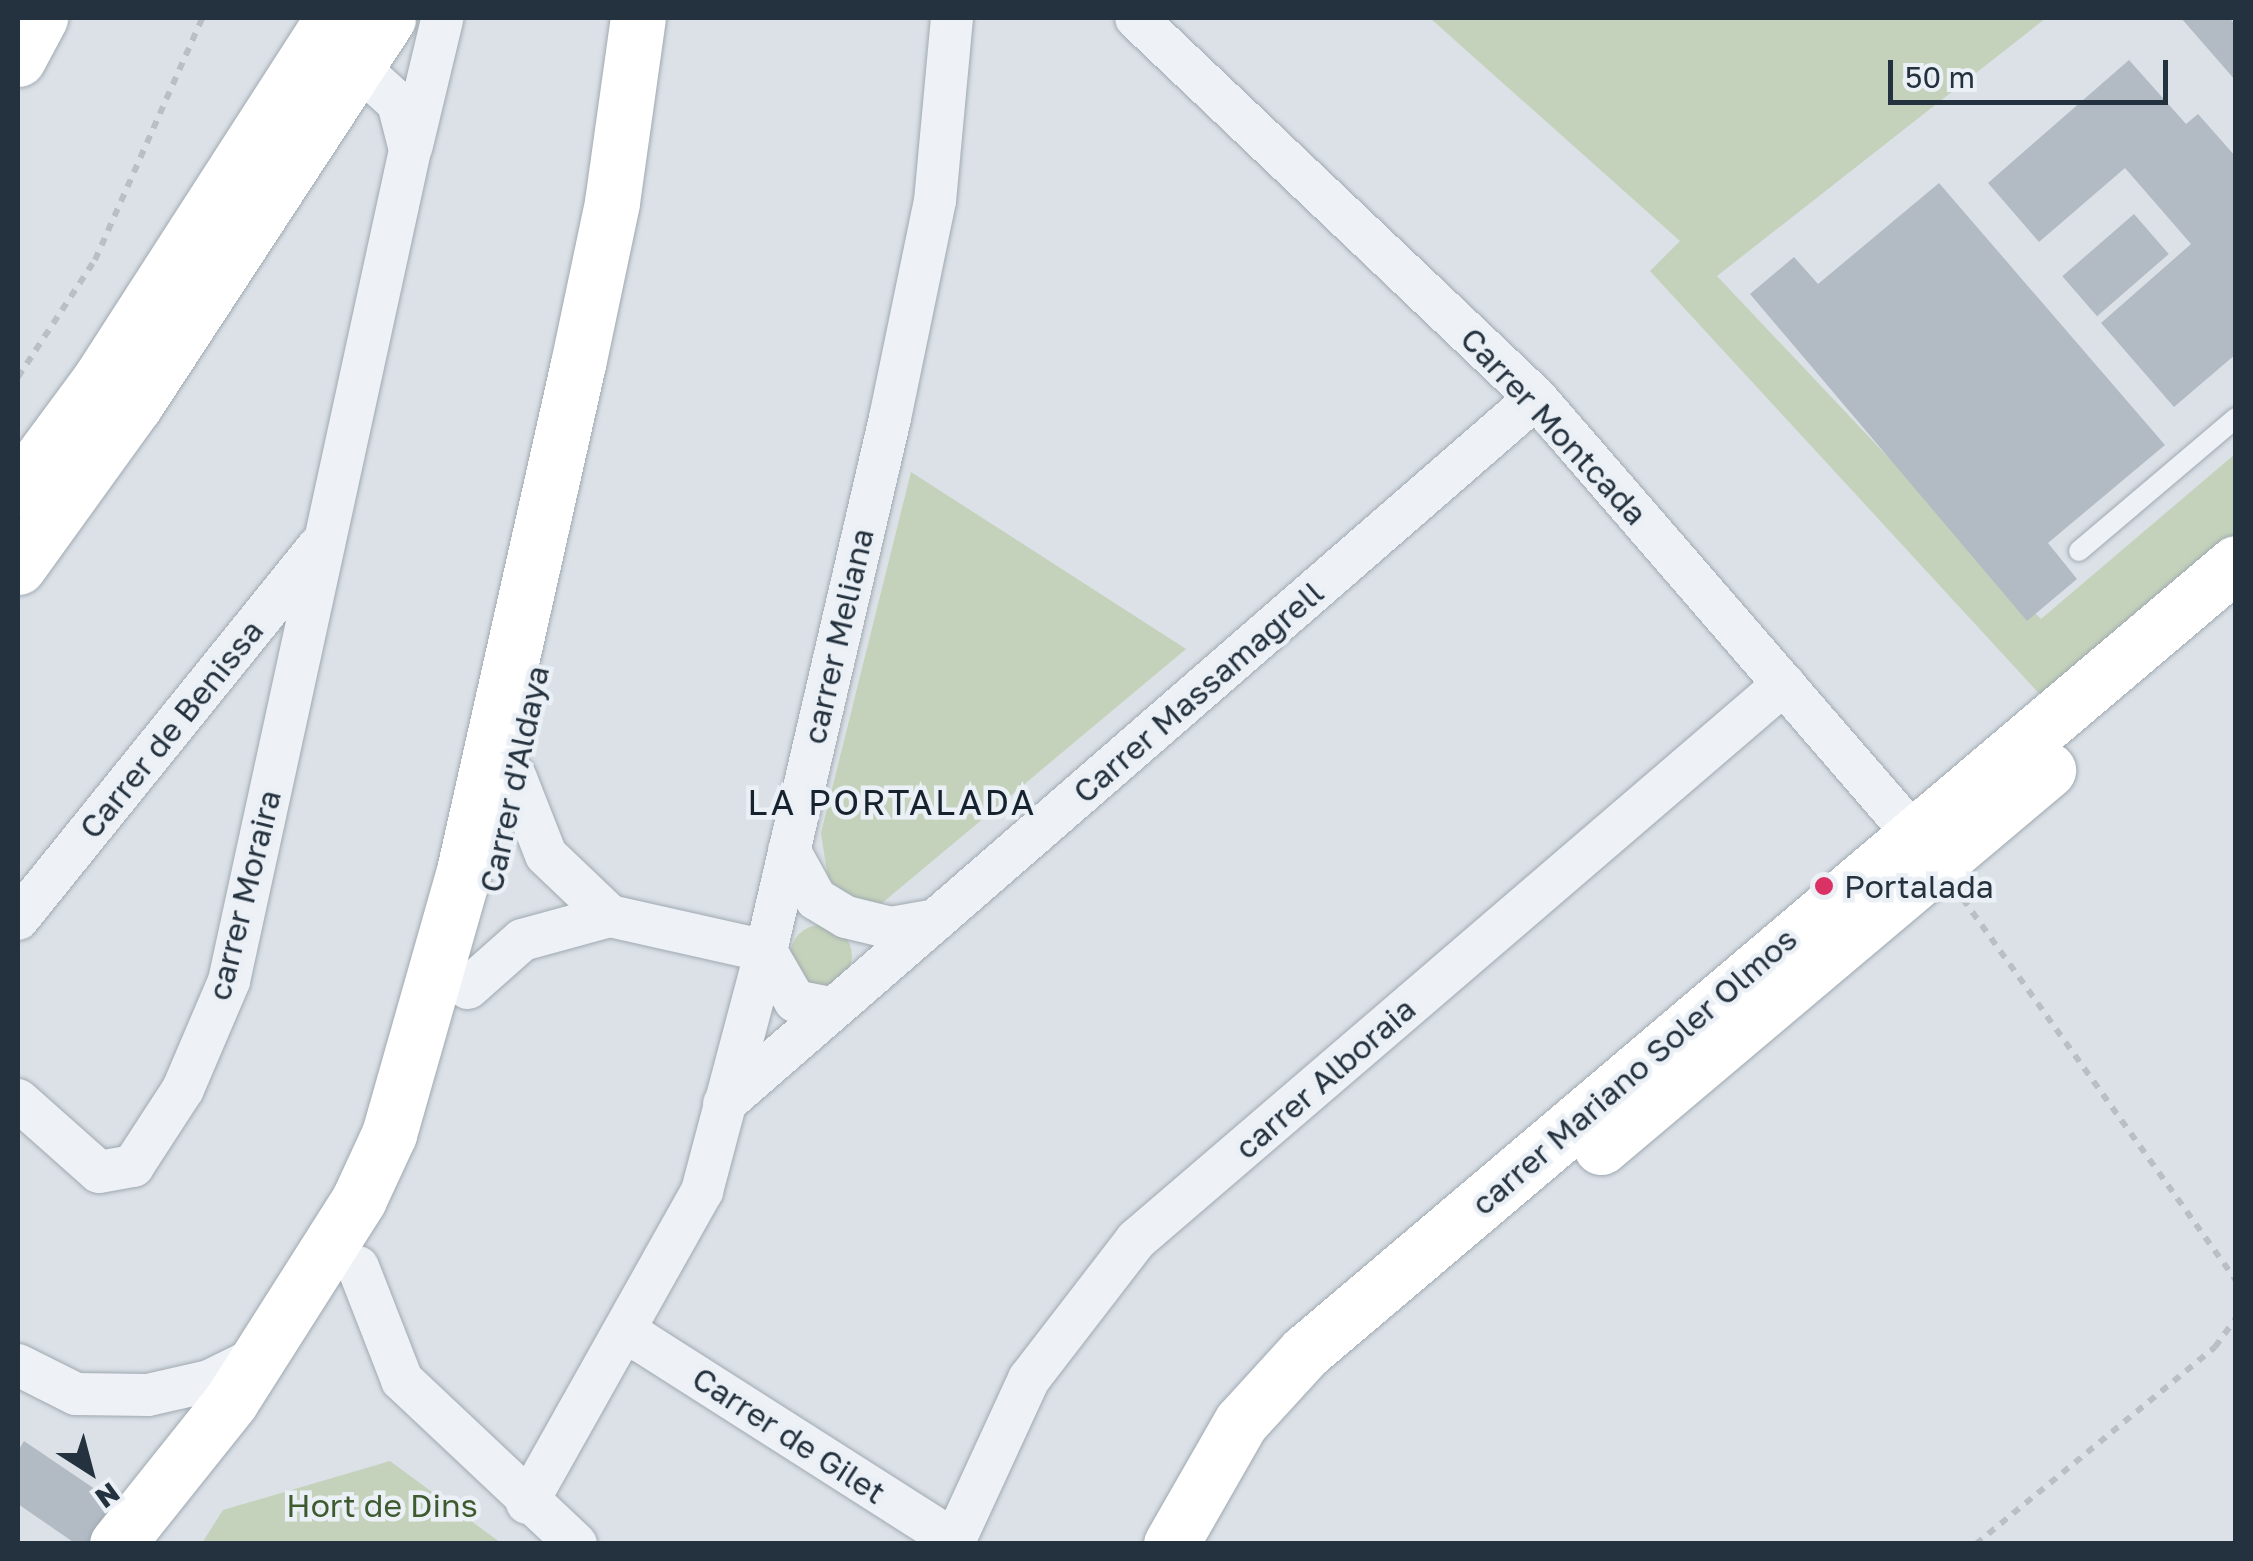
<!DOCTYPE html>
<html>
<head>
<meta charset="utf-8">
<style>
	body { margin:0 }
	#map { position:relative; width:2253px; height:1561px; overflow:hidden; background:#dbe1e7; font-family:"Golos Text",sans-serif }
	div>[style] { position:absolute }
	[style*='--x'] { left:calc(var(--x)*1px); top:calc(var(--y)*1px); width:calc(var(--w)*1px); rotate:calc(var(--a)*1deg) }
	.green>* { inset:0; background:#c4d2bb }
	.round { border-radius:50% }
	.building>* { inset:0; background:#b2bbc4; transform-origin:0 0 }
	.path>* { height:6px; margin-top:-3px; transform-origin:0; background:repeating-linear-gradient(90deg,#b9bfc5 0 8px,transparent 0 16px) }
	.roads { filter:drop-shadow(0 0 2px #a0a9b1) drop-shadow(0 0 2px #a0a9b1) }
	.service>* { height:20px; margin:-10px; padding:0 10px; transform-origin:10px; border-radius:10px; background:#eef1f5 }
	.minor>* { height:42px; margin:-21px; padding:0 21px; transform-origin:21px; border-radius:21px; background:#eef1f5 }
	.secondary>* { height:55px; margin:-27.5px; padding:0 27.5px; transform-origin:27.5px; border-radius:27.5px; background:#fff }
	.primary>* { height:55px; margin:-27.5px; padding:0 27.5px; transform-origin:27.5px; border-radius:27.5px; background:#fff }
	.trunk>* { height:55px; margin:-27.5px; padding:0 27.5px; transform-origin:27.5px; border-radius:27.5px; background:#fff }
	.dots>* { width:28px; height:28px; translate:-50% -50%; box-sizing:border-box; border:5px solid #eaf0f5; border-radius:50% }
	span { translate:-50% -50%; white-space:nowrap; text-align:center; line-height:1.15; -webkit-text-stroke:9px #eaf0f5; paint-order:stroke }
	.street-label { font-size:32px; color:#24313e }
	.poi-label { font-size:32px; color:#24313e }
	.left { translate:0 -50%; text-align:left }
	.park-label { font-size:32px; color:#3e5b30 }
	.neighbourhood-label { font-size:35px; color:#16222e; letter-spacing:2.5px }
	.frame { position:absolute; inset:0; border:20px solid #24313e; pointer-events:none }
	.north { position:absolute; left:40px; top:1421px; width:100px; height:100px; -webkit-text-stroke:8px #eaf0f5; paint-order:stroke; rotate:144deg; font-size:28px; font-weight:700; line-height:40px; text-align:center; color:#24313e }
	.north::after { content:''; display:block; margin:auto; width:35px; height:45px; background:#24313e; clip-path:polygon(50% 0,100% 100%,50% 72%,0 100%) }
	.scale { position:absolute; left:1888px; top:60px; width:280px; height:45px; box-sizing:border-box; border:5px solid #24313e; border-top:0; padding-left:12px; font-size:30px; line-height:35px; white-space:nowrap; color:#24313e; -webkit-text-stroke:8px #eaf0f5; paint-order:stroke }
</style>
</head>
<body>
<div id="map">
	<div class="green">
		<i style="clip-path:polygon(1430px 18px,2046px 18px,1717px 276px,2041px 619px,2235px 454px,2235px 545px,2047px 702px,1650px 271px,1680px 241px)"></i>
		<i style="clip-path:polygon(911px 472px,1186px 649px,881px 904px,853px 899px,828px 879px,821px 833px)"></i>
		<i class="round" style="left:790px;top:925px;width:62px;height:62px"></i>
		<i style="clip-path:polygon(390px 1461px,501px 1543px,202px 1543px,223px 1510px)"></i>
	</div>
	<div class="building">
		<i style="clip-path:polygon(2181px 18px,2229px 18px,2236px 25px,2236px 81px)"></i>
		<i style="clip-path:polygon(2129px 60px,2186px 124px,2198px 114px,2236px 157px,2236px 354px,2174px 407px,2101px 323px,2191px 244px,2125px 168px,2039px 242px,1988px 183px)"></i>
		<i style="clip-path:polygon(1939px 183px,2165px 445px,2048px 543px,2077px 579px,2027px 621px,1750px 294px,1794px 257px,1818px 284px)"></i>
		<i style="left:2134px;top:214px;width:53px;height:95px;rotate:49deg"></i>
		<i style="clip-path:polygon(24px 1441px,120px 1506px,95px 1544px,76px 1544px,18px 1504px,18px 1451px)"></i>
	</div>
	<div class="path">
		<i style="--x:18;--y:377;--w:140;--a:-56.7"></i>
		<i style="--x:95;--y:260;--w:265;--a:-66.1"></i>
		<i style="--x:1963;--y:899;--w:469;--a:54.4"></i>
		<i style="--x:1976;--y:1544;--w:310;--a:-39.5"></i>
		<i style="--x:2215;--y:1347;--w:36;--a:-54"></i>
	</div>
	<div class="roads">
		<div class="service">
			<i style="--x:2079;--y:551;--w:206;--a:-40.3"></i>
		</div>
		<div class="minor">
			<i style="--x:1136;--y:18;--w:552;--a:43.53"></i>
			<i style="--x:1536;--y:398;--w:607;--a:49.14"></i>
			<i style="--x:412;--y:145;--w:129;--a:-76.5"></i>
			<i style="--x:789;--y:850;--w:56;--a:61.1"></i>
			<i style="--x:816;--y:899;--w:35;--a:31"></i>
			<i style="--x:846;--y:917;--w:46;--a:13.7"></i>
			<i style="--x:891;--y:928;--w:46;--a:-10.1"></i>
			<i style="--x:610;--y:916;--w:160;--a:12.6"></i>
			<i style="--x:766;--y:951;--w:58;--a:59.9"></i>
			<i style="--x:795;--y:1001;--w:38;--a:11"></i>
			<i style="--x:18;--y:919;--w:478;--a:-51.1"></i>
			<i style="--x:468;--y:988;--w:72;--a:-41.6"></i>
			<i style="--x:522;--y:940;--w:91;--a:-15.3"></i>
			<i style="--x:610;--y:916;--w:88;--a:-136.4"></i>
			<i style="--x:546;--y:855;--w:85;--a:-111.4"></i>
			<i style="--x:18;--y:1100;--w:108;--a:41.6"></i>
			<i style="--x:99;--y:1172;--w:35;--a:-10"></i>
			<i style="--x:133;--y:1166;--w:92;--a:-57"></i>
			<i style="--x:183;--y:1089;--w:117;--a:-66.9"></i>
			<i style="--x:229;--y:981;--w:850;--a:-77.71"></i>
			<i style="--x:410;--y:150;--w:49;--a:-104.3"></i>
			<i style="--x:398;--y:103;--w:54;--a:-138"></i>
			<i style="--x:724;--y:1104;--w:1076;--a:-41.01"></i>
			<i style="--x:358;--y:1267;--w:121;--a:68.7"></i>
			<i style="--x:402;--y:1380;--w:239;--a:43.3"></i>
			<i style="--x:621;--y:1336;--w:21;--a:14"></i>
			<i style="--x:641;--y:1341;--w:370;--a:32.5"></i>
			<i style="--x:18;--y:1365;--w:65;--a:26.6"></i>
			<i style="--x:76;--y:1394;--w:72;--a:0.8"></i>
			<i style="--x:148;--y:1395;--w:63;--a:-12.9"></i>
			<i style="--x:209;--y:1381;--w:57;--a:-26.1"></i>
			<i style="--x:527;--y:1503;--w:358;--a:-60.7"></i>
			<i style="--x:702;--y:1191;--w:248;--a:-75.1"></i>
			<i style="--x:766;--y:951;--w:547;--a:-76.9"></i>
			<i style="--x:890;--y:418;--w:222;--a:-78.3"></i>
			<i style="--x:935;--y:201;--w:184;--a:-84.7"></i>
			<i style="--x:953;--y:1544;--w:182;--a:-65.3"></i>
			<i style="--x:1029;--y:1379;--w:175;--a:-52.4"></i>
			<i style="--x:1136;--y:1240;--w:854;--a:-40.63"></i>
		</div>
		<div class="secondary">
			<i style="--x:18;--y:490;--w:138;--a:-53.5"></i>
			<i style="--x:100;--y:379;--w:430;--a:-57.2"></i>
			<i style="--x:18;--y:567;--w:200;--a:-54.2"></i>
			<i style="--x:135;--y:405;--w:462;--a:-56.8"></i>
			<i style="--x:1601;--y:1147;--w:585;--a:-40.14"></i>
			<i style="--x:1171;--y:1544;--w:141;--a:-60.2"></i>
			<i style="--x:1241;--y:1422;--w:95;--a:-47.6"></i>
			<i style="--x:1305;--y:1352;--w:1220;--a:-40.28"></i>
		</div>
		<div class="primary">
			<i style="--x:117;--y:1544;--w:183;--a:-51.4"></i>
			<i style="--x:231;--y:1401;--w:239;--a:-57.6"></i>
			<i style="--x:359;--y:1199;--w:72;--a:-65.2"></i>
			<i style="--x:389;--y:1134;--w:269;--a:-74.1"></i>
			<i style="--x:463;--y:875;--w:524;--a:-77.32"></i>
			<i style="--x:578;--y:364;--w:166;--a:-78.1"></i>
			<i style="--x:612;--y:202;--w:186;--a:-82"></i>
		</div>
		<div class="trunk">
			<i style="--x:18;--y:59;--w:47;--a:-61.8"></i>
		</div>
	</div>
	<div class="dots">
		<i style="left:1824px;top:886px;background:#da3264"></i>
	</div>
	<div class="street-label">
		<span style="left:1554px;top:426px;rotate:47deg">Carrer Montcada</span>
		<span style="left:838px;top:636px;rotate:-77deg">carrer Meliana</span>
		<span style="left:1198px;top:692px;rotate:-41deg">Carrer Massamagrell</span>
		<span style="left:171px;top:729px;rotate:-51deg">Carrer de Benissa</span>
		<span style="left:514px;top:779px;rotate:-78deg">Carrer d'Aldaya</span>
		<span style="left:244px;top:895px;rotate:-76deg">carrer Moraira</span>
		<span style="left:1634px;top:1071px;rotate:-41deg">carrer Mariano Soler Olmos</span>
		<span style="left:1325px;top:1078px;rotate:-41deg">carrer Alboraia</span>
		<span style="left:789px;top:1435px;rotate:33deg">Carrer de Gilet</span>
	</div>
	<div class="poi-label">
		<span class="left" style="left:1844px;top:886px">Portalada</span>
	</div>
	<div class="park-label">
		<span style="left:382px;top:1505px">Hort de Dins</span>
	</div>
	<div class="neighbourhood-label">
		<span style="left:892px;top:802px">LA PORTALADA</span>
	</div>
	<div class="frame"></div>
	<div class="north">N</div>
	<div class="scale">50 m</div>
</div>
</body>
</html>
